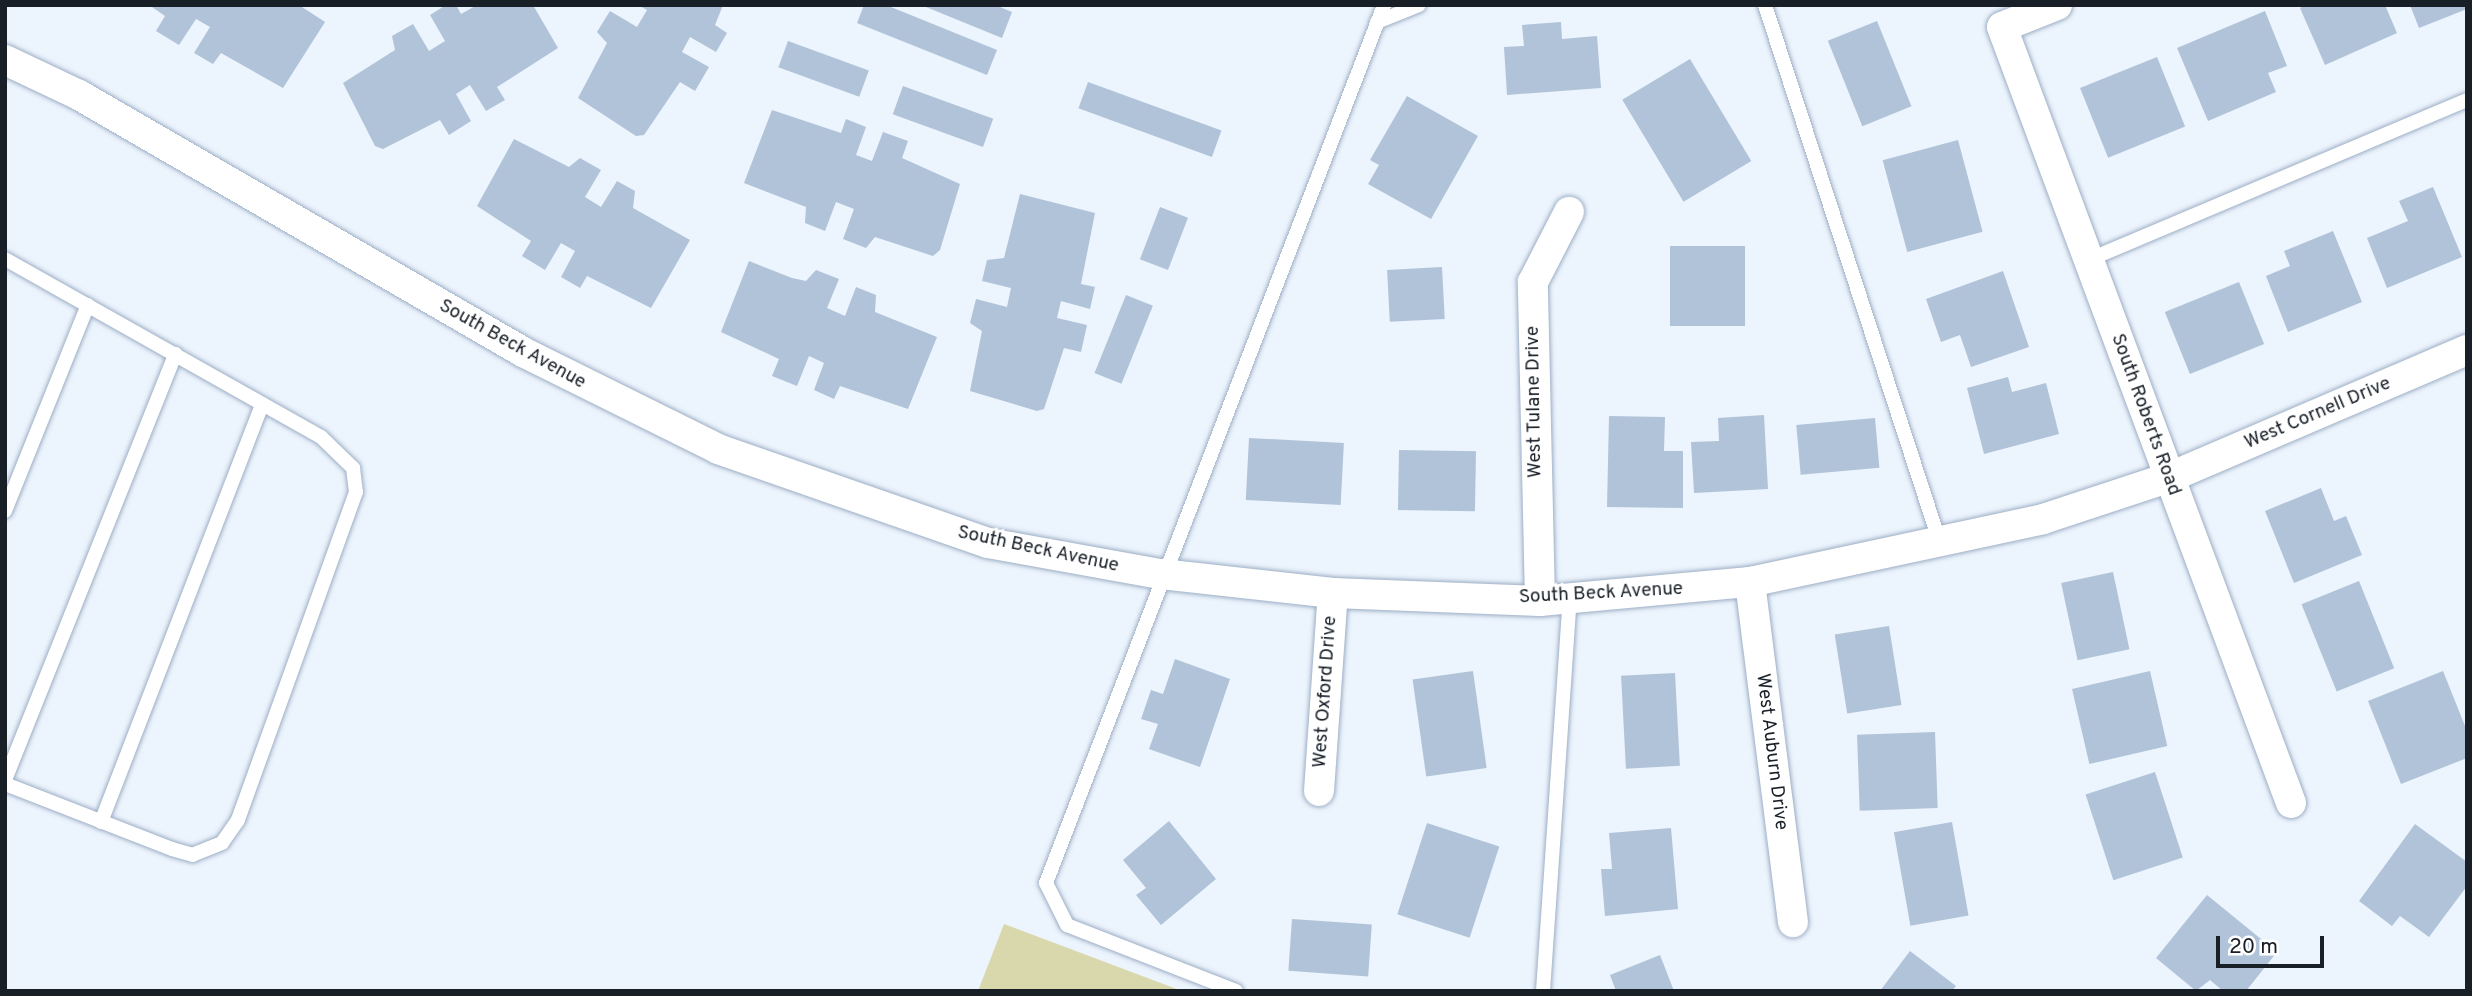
<!DOCTYPE html>
<html>
<head>
<meta charset="utf-8">
<style>
	body { margin:0 }
	#map { position:relative; width:2472px; height:996px; overflow:hidden; background:#ecf4fd; font-family:Overpass,sans-serif }
	div>[style] { position:absolute }
	[style*='--x'] { left:calc(var(--x)*1px); top:calc(var(--y)*1px); width:calc(var(--w)*1px); rotate:calc(var(--a)*1deg) }
	.green>* { inset:0; background:#d9d8ad }
	.building>* { inset:0; background:#b0c3d9; transform-origin:0 0 }
	.roads { filter:drop-shadow(0 0 2px #9caec4) drop-shadow(0 0 2px #9caec4) }
	.lane>* { height:14px; margin:-7px; padding:0 7px; transform-origin:7px; border-radius:7px; background:#fff }
	.street>* { height:30px; margin:-15px; padding:0 15px; transform-origin:15px; border-radius:15px; background:#fff }
	span { translate:-50% -50%; white-space:nowrap; text-align:center; line-height:1.15; -webkit-text-stroke:5px #fff; paint-order:stroke }
	.street-label { font-size:19px; color:#181f27 }
	.frame { position:absolute; inset:0; border:7px solid #181f27; pointer-events:none }
	.scale { position:absolute; left:2216px; top:936px; width:108px; height:32px; box-sizing:border-box; border:4px solid #181f27; border-top:0; padding-left:9px; font-size:21px; line-height:24px; white-space:nowrap; color:#181f27; -webkit-text-stroke:5px #fff; paint-order:stroke }
</style>
</head>
<body>
<div id="map">
	<div class="green">
		<i style="clip-path:polygon(1004px 924px,1182px 991px,978px 991px)"></i>
	</div>
	<div class="building">
		<i style="clip-path:polygon(149px 5px,299px 5px,325px 22px,283px 88px,221px 53px,213px 64px,194px 53px,210px 27px,196px 19px,179px 45px,156px 31px,165px 16px)"></i>
		<i style="clip-path:polygon(446px 5px,456px 5px,461px 14px,477px 5px,533px 5px,558px 48px,497px 87px,505px 100px,486px 111px,470px 85px,456px 94px,471px 121px,449px 135px,440px 120px,383px 149px,375px 146px,343px 83px,395px 50px,392px 36px,413px 24px,429px 51px,445px 41px,430px 15px)"></i>
		<i style="clip-path:polygon(638px 5px,723px 5px,715px 25px,727px 33px,716px 52px,690px 37px,682px 52px,709px 67px,695px 91px,680px 82px,644px 135px,636px 136px,578px 98px,607px 43px,597px 32px,610px 11px,637px 27px,647px 10px)"></i>
		<i style="clip-path:polygon(864px 5px,886px 5px,997px 50px,987px 75px,857px 23px)"></i>
		<i style="clip-path:polygon(921px 5px,995px 5px,1012px 12px,1002px 38px)"></i>
		<i style="clip-path:polygon(2305px 5px,2385px 5px,2397px 33px,2325px 65px,2300px 8px)"></i>
		<i style="clip-path:polygon(2410px 5px,2467px 5px,2467px 9px,2419px 28px)"></i>
		<i style="clip-path:polygon(2265px 11px,2287px 66px,2268px 73px,2276px 92px,2208px 121px,2177px 48px)"></i>
		<i style="left:1877px;top:21px;width:92px;height:53px;rotate:68deg"></i>
		<i style="clip-path:polygon(1561px 22px,1562px 39px,1597px 36px,1601px 88px,1507px 95px,1504px 47px,1524px 46px,1522px 25px)"></i>
		<i style="left:788px;top:41px;width:86px;height:28px;rotate:20deg"></i>
		<i style="left:2157px;top:57px;width:75px;height:83px;rotate:68deg"></i>
		<i style="left:1690px;top:59px;width:119px;height:79px;rotate:59deg"></i>
		<i style="left:1088px;top:82px;width:142px;height:28px;rotate:20deg"></i>
		<i style="left:903px;top:86px;width:96px;height:30px;rotate:20deg"></i>
		<i style="clip-path:polygon(1407px 96px,1478px 136px,1431px 219px,1368px 184px,1379px 165px,1370px 160px)"></i>
		<i style="clip-path:polygon(772px 110px,841px 133px,846px 119px,866px 127px,856px 155px,872px 161px,883px 132px,908px 141px,902px 158px,960px 184px,940px 250px,933px 256px,875px 237px,866px 248px,843px 239px,854px 209px,836px 202px,825px 231px,805px 223px,806px 207px,744px 183px)"></i>
		<i style="clip-path:polygon(514px 139px,569px 167px,580px 158px,601px 170px,585px 197px,601px 207px,617px 181px,635px 191px,633px 208px,690px 240px,651px 308px,587px 276px,580px 288px,561px 277px,575px 251px,561px 243px,545px 270px,522px 256px,531px 241px,477px 206px)"></i>
		<i style="left:1958px;top:140px;width:95px;height:78px;rotate:75deg"></i>
		<i style="clip-path:polygon(2433px 187px,2462px 257px,2387px 288px,2367px 238px,2408px 221px,2399px 201px)"></i>
		<i style="clip-path:polygon(1020px 194px,1095px 213px,1081px 284px,1095px 287px,1090px 309px,1061px 301px,1057px 318px,1087px 325px,1081px 352px,1064px 348px,1044px 409px,1037px 411px,970px 391px,982px 331px,970px 323px,976px 299px,1007px 307px,1011px 288px,982px 281px,987px 260px,1004px 258px)"></i>
		<i style="left:1160px;top:207px;width:30px;height:56px;rotate:21deg"></i>
		<i style="clip-path:polygon(2333px 231px,2362px 302px,2288px 332px,2266px 276px,2290px 266px,2284px 251px)"></i>
		<i style="left:1670px;top:246px;width:75px;height:80px"></i>
		<i style="clip-path:polygon(749px 261px,792px 278px,806px 281px,816px 270px,839px 279px,827px 308px,845px 316px,856px 287px,876px 295px,875px 312px,937px 337px,908px 409px,840px 386px,834px 399px,814px 390px,824px 363px,809px 356px,797px 386px,772px 376px,779px 359px,721px 332px)"></i>
		<i style="left:1442px;top:267px;width:52px;height:55px;rotate:87deg"></i>
		<i style="clip-path:polygon(2003px 271px,2029px 347px,1971px 367px,1960px 335px,1941px 342px,1926px 299px)"></i>
		<i style="left:2239px;top:282px;width:67px;height:80px;rotate:68deg"></i>
		<i style="left:1126px;top:295px;width:29px;height:84px;rotate:22deg"></i>
		<i style="clip-path:polygon(2008px 377px,2012px 392px,2046px 383px,2059px 434px,1984px 454px,1967px 388px)"></i>
		<i style="clip-path:polygon(1764px 415px,1768px 489px,1694px 493px,1691px 442px,1719px 441px,1718px 418px)"></i>
		<i style="clip-path:polygon(1609px 416px,1665px 417px,1664px 451px,1683px 451px,1683px 508px,1607px 507px)"></i>
		<i style="left:1875px;top:418px;width:50px;height:79px;rotate:85deg"></i>
		<i style="left:1249px;top:438px;width:95px;height:62px;rotate:3deg"></i>
		<i style="left:1399px;top:450px;width:77px;height:60px;rotate:1deg"></i>
		<i style="clip-path:polygon(2321px 488px,2334px 521px,2346px 516px,2362px 555px,2294px 583px,2265px 511px)"></i>
		<i style="left:2113px;top:572px;width:79px;height:53px;rotate:78deg"></i>
		<i style="left:2359px;top:581px;width:94px;height:62px;rotate:68deg"></i>
		<i style="left:1889px;top:626px;width:80px;height:55px;rotate:81deg"></i>
		<i style="clip-path:polygon(1175px 659px,1230px 679px,1200px 767px,1149px 749px,1158px 724px,1141px 719px,1151px 690px,1163px 694px)"></i>
		<i style="left:1473px;top:671px;width:98px;height:61px;rotate:82deg"></i>
		<i style="left:2150px;top:671px;width:77px;height:80px;rotate:77deg"></i>
		<i style="clip-path:polygon(2443px 671px,2467px 731px,2467px 758px,2401px 784px,2368px 701px)"></i>
		<i style="left:1675px;top:673px;width:93px;height:54px;rotate:87deg"></i>
		<i style="left:1935px;top:732px;width:76px;height:78px;rotate:88deg"></i>
		<i style="left:2155px;top:772px;width:90px;height:73px;rotate:72deg"></i>
		<i style="clip-path:polygon(1169px 821px,1216px 879px,1161px 925px,1136px 895px,1146px 888px,1123px 860px)"></i>
		<i style="left:1952px;top:822px;width:95px;height:59px;rotate:80deg"></i>
		<i style="left:1427px;top:823px;width:76px;height:96px;rotate:18deg"></i>
		<i style="clip-path:polygon(2415px 824px,2467px 862px,2467px 886px,2429px 937px,2400px 916px,2392px 926px,2359px 901px)"></i>
		<i style="clip-path:polygon(1671px 828px,1678px 909px,1605px 916px,1601px 869px,1612px 869px,1609px 833px)"></i>
		<i style="clip-path:polygon(2207px 895px,2277px 952px,2246px 991px,2223px 991px,2210px 980px,2196px 991px,2156px 958px)"></i>
		<i style="left:1292px;top:919px;width:80px;height:52px;rotate:4deg"></i>
		<i style="clip-path:polygon(1910px 951px,1956px 986px,1952px 991px,1880px 991px)"></i>
		<i style="clip-path:polygon(1660px 955px,1674px 991px,1616px 991px,1610px 975px)"></i>
	</div>
	<div class="roads">
		<div class="lane">
			<i style="--x:1765;--y:5;--w:566;--a:71.98"></i>
			<i style="--x:1377;--y:22;--w:45;--a:-22"></i>
			<i style="--x:5;--y:259;--w:363;--a:29.4"></i>
			<i style="--x:321;--y:437;--w:45;--a:44.1"></i>
			<i style="--x:353;--y:468;--w:24;--a:83"></i>
			<i style="--x:356;--y:492;--w:349;--a:109.8"></i>
			<i style="--x:238;--y:820;--w:28;--a:125"></i>
			<i style="--x:222;--y:843;--w:31;--a:158"></i>
			<i style="--x:193;--y:855;--w:22;--a:-164"></i>
			<i style="--x:172;--y:849;--w:179;--a:-158.7"></i>
			<i style="--x:2088;--y:260;--w:411;--a:-22.9"></i>
			<i style="--x:5;--y:511;--w:222;--a:-68.1"></i>
			<i style="--x:5;--y:780;--w:459;--a:-68.2"></i>
			<i style="--x:101;--y:822;--w:448;--a:-68.9"></i>
			<i style="--x:1236;--y:991;--w:181;--a:-158.7"></i>
			<i style="--x:1067;--y:925;--w:47;--a:-116.6"></i>
			<i style="--x:1046;--y:883;--w:941;--a:-68.94"></i>
			<i style="--x:1543;--y:991;--w:393;--a:-86.1"></i>
		</div>
		<div class="street">
			<i style="--x:2057;--y:5;--w:59;--a:158.2"></i>
			<i style="--x:2002;--y:27;--w:828;--a:69.57"></i>
			<i style="--x:5;--y:60;--w:82;--a:25.3"></i>
			<i style="--x:79;--y:95;--w:513;--a:30.06"></i>
			<i style="--x:523;--y:352;--w:218;--a:26.4"></i>
			<i style="--x:718;--y:449;--w:286;--a:19.2"></i>
			<i style="--x:988;--y:543;--w:176;--a:10.2"></i>
			<i style="--x:1161;--y:574;--w:173;--a:6.3"></i>
			<i style="--x:1333;--y:593;--w:207;--a:2.2"></i>
			<i style="--x:1540;--y:601;--w:211;--a:-5.2"></i>
			<i style="--x:1750;--y:582;--w:300;--a:-12.1"></i>
			<i style="--x:2043;--y:519;--w:132;--a:-18.2"></i>
			<i style="--x:2168;--y:478;--w:325;--a:-23.2"></i>
			<i style="--x:1750;--y:582;--w:343;--a:82.8"></i>
			<i style="--x:1540;--y:601;--w:319;--a:-91.3"></i>
			<i style="--x:1533;--y:282;--w:79;--a:-62.8"></i>
			<i style="--x:1319;--y:791;--w:198;--a:-86"></i>
		</div>
	</div>
	<div class="street-label">
		<span style="left:512px;top:345px;rotate:29deg">South Beck Avenue</span>
		<span style="left:1535px;top:402px;rotate:-91deg">West Tulane Drive</span>
		<span style="left:2318px;top:414px;rotate:-23deg">West Cornell Drive</span>
		<span style="left:2145px;top:415px;rotate:70deg">South Roberts Road</span>
		<span style="left:1038px;top:550px;rotate:12deg">South Beck Avenue</span>
		<span style="left:1601px;top:594px;rotate:-3deg">South Beck Avenue</span>
		<span style="left:1326px;top:692px;rotate:-86deg">West Oxford Drive</span>
		<span style="left:1771px;top:752px;rotate:83deg">West Auburn Drive</span>
	</div>
	<div class="frame"></div>
	<div class="scale">20 m</div>
</div>
</body>
</html>
